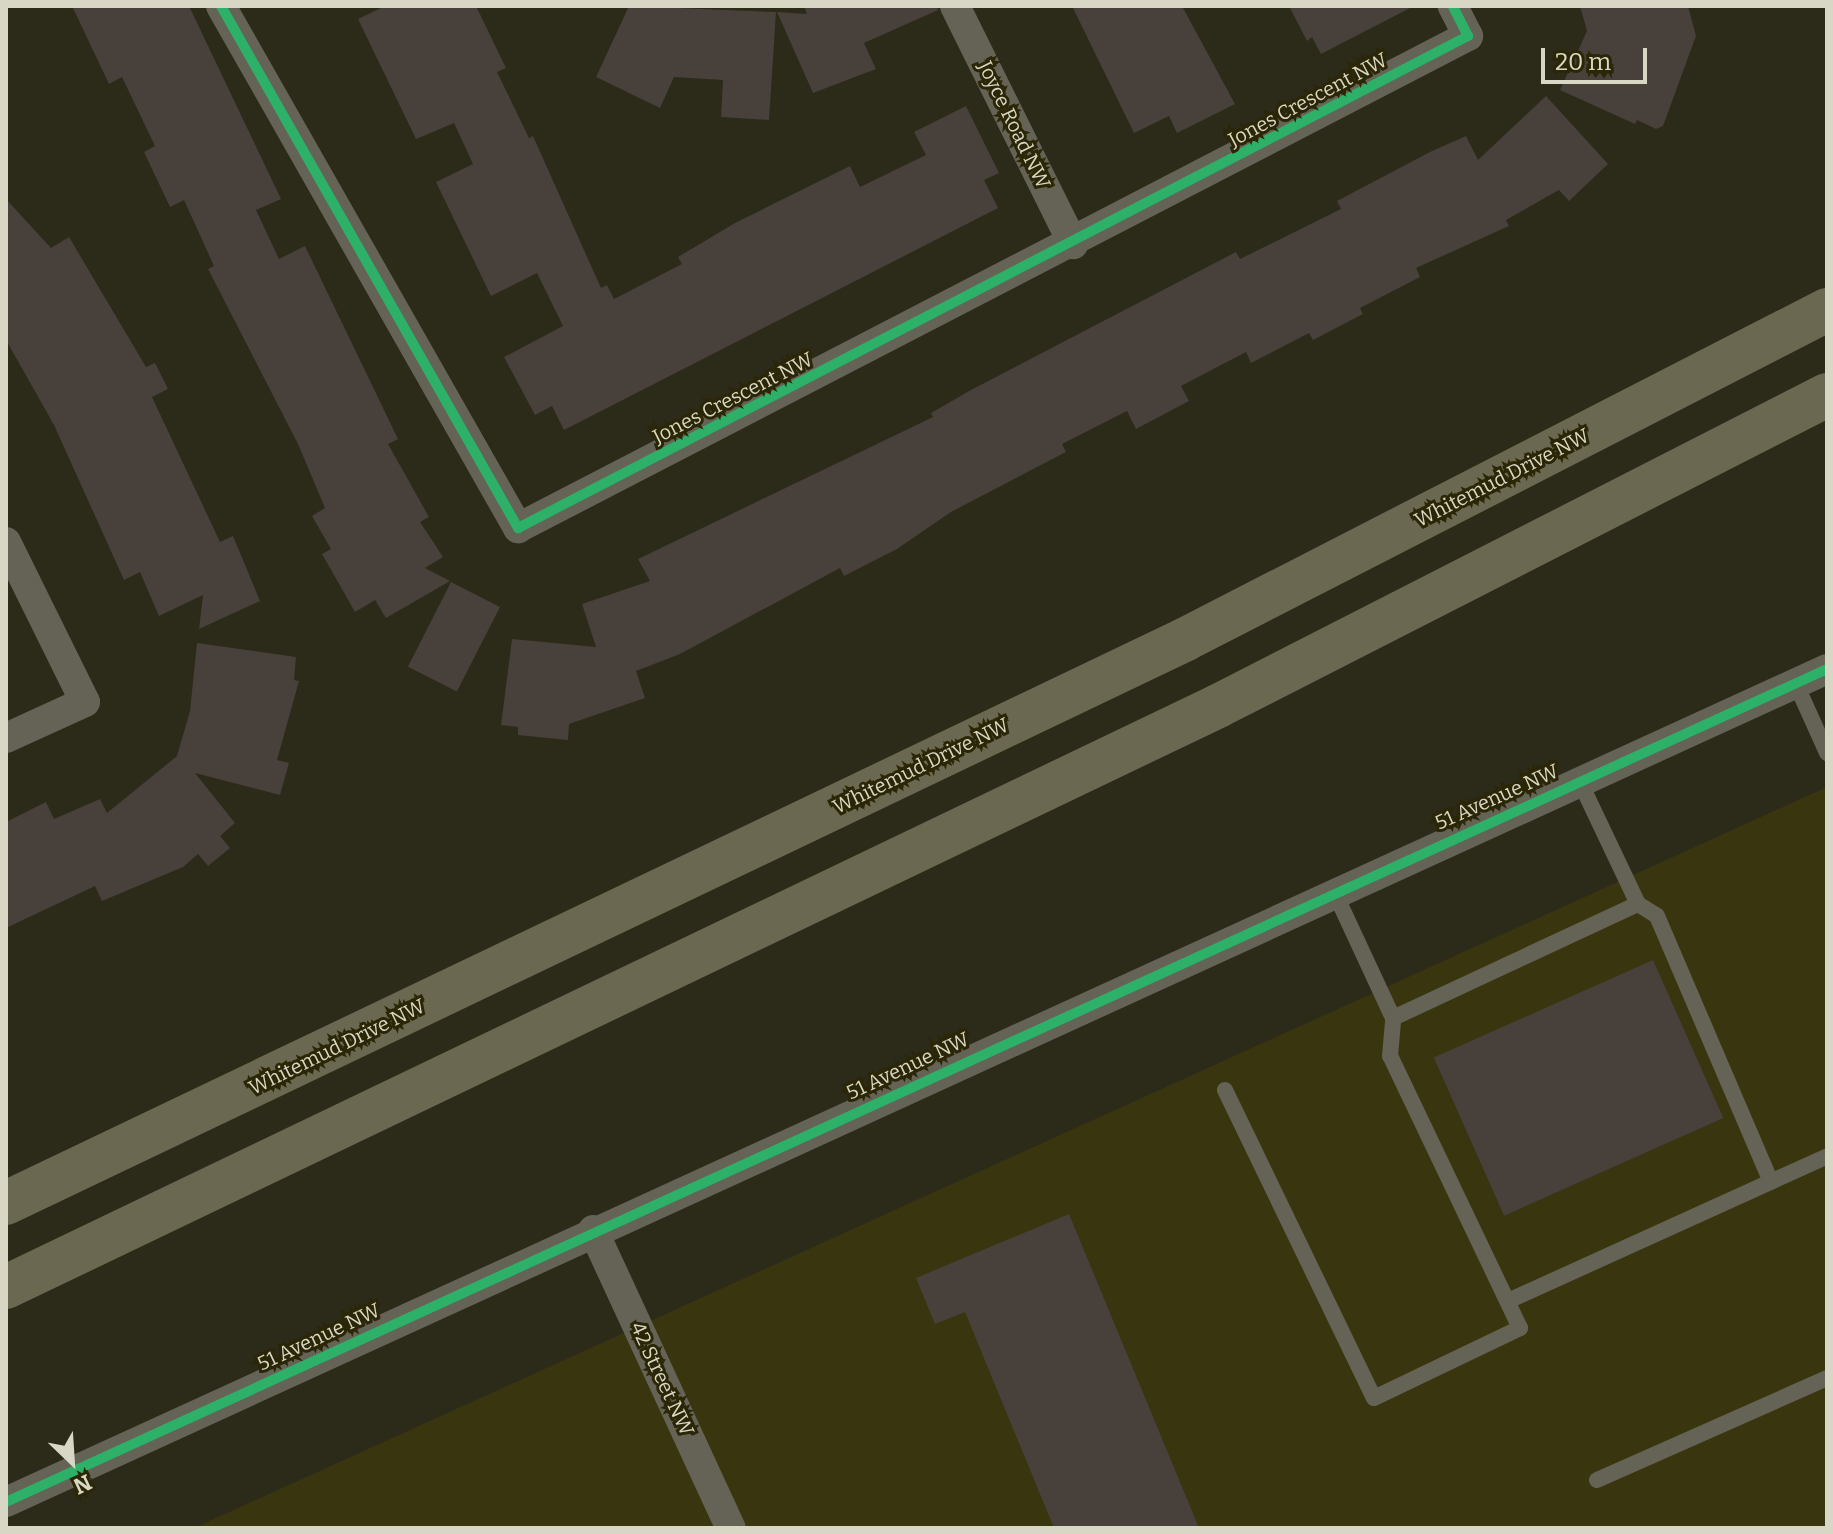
<!DOCTYPE html>
<html>
<head>
<meta charset="utf-8">
<style>
	body { margin:0 }
	#map { position:relative; width:1833px; height:1534px; overflow:hidden; background:#2c2a19; font-family:Bitter,serif }
	div>[style] { position:absolute }
	[style*='--x'] { left:calc(var(--x)*1px); top:calc(var(--y)*1px); width:calc(var(--w)*1px); rotate:calc(var(--a)*1deg) }
	.built>* { inset:0; background:#39350f }
	.building>* { inset:0; background:#47403b; transform-origin:0 0 }
	.service>* { height:16px; margin:-8px; padding:0 8px; transform-origin:8px; border-radius:8px; background:#646355 }
	.minor>* { height:30px; margin:-15px; padding:0 15px; transform-origin:15px; border-radius:15px; background:#646355 }
	.motorway>* { height:44px; margin:-22px; padding:0 22px; transform-origin:22px; border-radius:22px; background:#6b6851 }
	.cycleway>* { height:10px; margin:-5px; padding:0 5px; transform-origin:5px; border-radius:5px; background:#2db169 }
	span { translate:-50% -50%; white-space:nowrap; text-align:center; line-height:1.15; -webkit-text-stroke:6px #2a2606; paint-order:stroke }
	.street-label { font-size:20px; color:#d8d7c5 }
	.frame { position:absolute; inset:0; border:8px solid #d8d7c5; pointer-events:none }
	.north { position:absolute; left:32px; top:1422px; width:80px; height:80px; -webkit-text-stroke:6px #2a2606; paint-order:stroke; rotate:155deg; font-size:22px; font-weight:700; line-height:32px; text-align:center; color:#d8d7c5 }
	.north::after { content:''; display:block; margin:auto; width:28px; height:36px; background:#d8d7c5; clip-path:polygon(50% 0,100% 100%,50% 72%,0 100%) }
	.scale { position:absolute; left:1541px; top:48px; width:106px; height:36px; box-sizing:border-box; border:4px solid #d8d7c5; border-top:0; padding-left:10px; font-size:24px; line-height:28px; white-space:nowrap; color:#d8d7c5; -webkit-text-stroke:6px #2a2606; paint-order:stroke }
</style>
</head>
<body>
<div id="map">
	<div class="built">
		<i style="clip-path:polygon(1827px 787px,1827px 1528px,194px 1528px)"></i>
	</div>
	<div class="building">
		<i style="clip-path:polygon(72px 6px,189px 6px,281px 199px,256px 210px,279px 259px,305px 246px,398px 439px,388px 444px,429px 517px,420px 522px,443px 557px,425px 568px,450px 581px,386px 618px,375px 600px,355px 612px,322px 554px,331px 549px,312px 516px,325px 508px,298px 444px,208px 269px,214px 266px,184px 200px,170px 207px,144px 152px,155px 146px,122px 77px,109px 84px)"></i>
		<i style="clip-path:polygon(385px 6px,476px 6px,506px 68px,497px 72px,529px 138px,533px 136px,601px 288px,607px 285px,614px 299px,682px 264px,678px 257px,735px 223px,850px 166px,860px 187px,926px 155px,914px 132px,966px 106px,999px 173px,984px 180px,998px 208px,564px 430px,552px 406px,535px 415px,504px 357px,563px 326px,537px 273px,491px 296px,436px 182px,473px 164px,454px 123px,416px 139px,358px 19px)"></i>
		<i style="clip-path:polygon(629px 6px,776px 12px,769px 120px,721px 117px,723px 80px,674px 77px,660px 108px,596px 77px)"></i>
		<i style="clip-path:polygon(804px 6px,937px 6px,938px 10px,864px 43px,876px 69px,813px 93px,777px 12px,807px 14px)"></i>
		<i style="clip-path:polygon(1072px 6px,1182px 6px,1235px 104px,1177px 133px,1169px 116px,1134px 133px)"></i>
		<i style="clip-path:polygon(1289px 6px,1414px 6px,1321px 54px,1312px 37px,1307px 41px)"></i>
		<i style="clip-path:polygon(1580px 6px,1688px 6px,1696px 36px,1663px 126px,1656px 129px,1637px 120px,1635px 124px,1560px 90px,1587px 31px)"></i>
		<i style="clip-path:polygon(1546px 96px,1608px 164px,1569px 201px,1559px 190px,1506px 220px,1509px 226px,1416px 268px,1420px 277px,1360px 308px,1363px 314px,1313px 340px,1309px 333px,1251px 363px,1246px 352px,1181px 386px,1189px 401px,1136px 429px,1127px 411px,1062px 444px,1066px 452px,951px 512px,897px 549px,844px 576px,840px 568px,680px 654px,636px 671px,645px 698px,569px 724px,568px 740px,518px 735px,518px 727px,501px 725px,512px 639px,596px 647px,582px 604px,650px 581px,638px 559px,933px 417px,931px 413px,971px 390px,1236px 252px,1240px 259px,1341px 209px,1337px 201px,1430px 152px,1466px 136px,1478px 160px)"></i>
		<i style="clip-path:polygon(6px 199px,51px 248px,69px 237px,146px 367px,155px 363px,168px 389px,152px 397px,220px 542px,233px 536px,260px 601px,199px 629px,203px 595px,159px 616px,140px 572px,124px 580px,54px 425px,6px 340px)"></i>
		<i style="left:451px;top:582px;width:55px;height:95px;rotate:27deg"></i>
		<i style="clip-path:polygon(197px 643px,296px 657px,294px 680px,299px 681px,277px 760px,289px 763px,280px 795px,195px 773px,235px 823px,220px 836px,230px 848px,208px 866px,198px 854px,183px 867px,102px 901px,95px 886px,6px 928px,6px 822px,46px 802px,54px 819px,100px 799px,107px 813px,177px 756px,190px 711px)"></i>
		<i style="left:1653px;top:960px;width:173px;height:240px;rotate:66deg"></i>
		<i style="clip-path:polygon(1069px 1214px,1199px 1528px,1054px 1528px,965px 1312px,935px 1324px,916px 1278px)"></i>
	</div>
	<div class="service">
		<i style="--x:1796;--y:684;--w:76;--a:65.8"></i>
		<i style="--x:1334;--y:891;--w:140;--a:65.1"></i>
		<i style="--x:1393;--y:1018;--w:270;--a:-25"></i>
		<i style="--x:1638;--y:904;--w:137;--a:-115.4"></i>
		<i style="--x:1638;--y:904;--w:22;--a:32"></i>
		<i style="--x:1657;--y:916;--w:289;--a:66.8"></i>
		<i style="--x:1225;--y:1090;--w:342;--a:64.2"></i>
		<i style="--x:1374;--y:1398;--w:162;--a:-25.6"></i>
		<i style="--x:1520;--y:1328;--w:301;--a:-115.5"></i>
		<i style="--x:1390;--y:1056;--w:38;--a:-85"></i>
		<i style="--x:1508;--y:1301;--w:350;--a:-24.4"></i>
		<i style="--x:1597;--y:1480;--w:252;--a:-23.9"></i>
	</div>
	<div class="minor">
		<i style="--x:221;--y:6;--w:601;--a:60.36"></i>
		<i style="--x:518;--y:528;--w:1070;--a:-27.38"></i>
		<i style="--x:1468;--y:36;--w:34;--a:-117"></i>
		<i style="--x:955;--y:6;--w:266;--a:63.6"></i>
		<i style="--x:6;--y:542;--w:178;--a:63.7"></i>
		<i style="--x:85;--y:702;--w:87;--a:155.5"></i>
		<i style="--x:593;--y:1230;--w:328;--a:65.2"></i>
		<i style="--x:6;--y:1502;--w:2002;--a:-24.58"></i>
	</div>
	<div class="motorway">
		<i style="--x:6;--y:1203;--w:1306;--a:-25.54"></i>
		<i style="--x:1184;--y:640;--w:723;--a:-27.17"></i>
		<i style="--x:6;--y:1287;--w:1344;--a:-25.61"></i>
		<i style="--x:1218;--y:706;--w:684;--a:-27.05"></i>
	</div>
	<div class="cycleway">
		<i style="--x:221;--y:6;--w:601;--a:60.36"></i>
		<i style="--x:518;--y:528;--w:1070;--a:-27.38"></i>
		<i style="--x:1468;--y:36;--w:34;--a:-117"></i>
		<i style="--x:6;--y:1502;--w:2002;--a:-24.58"></i>
	</div>
	<div class="street-label">
		<span style="left:1308px;top:100px;rotate:-28deg">Jones Crescent NW</span>
		<span style="left:1014px;top:125px;rotate:64deg">Joyce Road NW</span>
		<span style="left:733px;top:398px;rotate:-27deg">Jones Crescent NW</span>
		<span style="left:1502px;top:478px;rotate:-27deg">Whitemud Drive NW</span>
		<span style="left:921px;top:766px;rotate:-26deg">Whitemud Drive NW</span>
		<span style="left:1497px;top:797px;rotate:-24deg">51 Avenue NW</span>
		<span style="left:337px;top:1047px;rotate:-26deg">Whitemud Drive NW</span>
		<span style="left:908px;top:1066px;rotate:-25deg">51 Avenue NW</span>
		<span style="left:319px;top:1337px;rotate:-25deg">51 Avenue NW</span>
		<span style="left:662px;top:1379px;rotate:65deg">42 Street NW</span>
	</div>
	<div class="frame"></div>
	<div class="north">N</div>
	<div class="scale">20 m</div>
</div>
</body>
</html>
